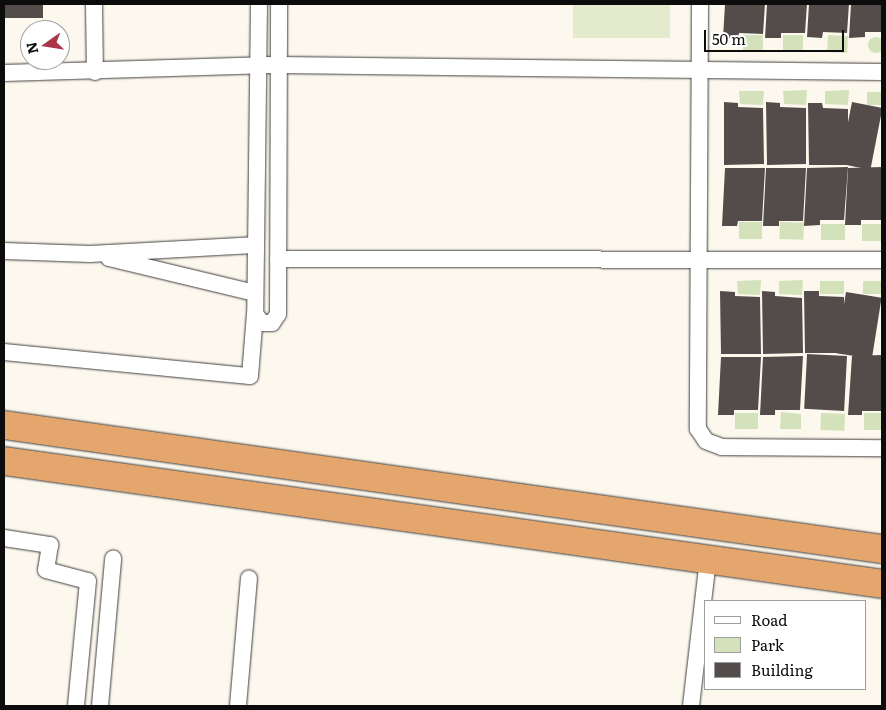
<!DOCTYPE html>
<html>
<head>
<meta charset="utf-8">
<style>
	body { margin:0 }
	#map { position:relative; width:886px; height:710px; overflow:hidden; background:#fdf8ed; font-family:Literata,serif }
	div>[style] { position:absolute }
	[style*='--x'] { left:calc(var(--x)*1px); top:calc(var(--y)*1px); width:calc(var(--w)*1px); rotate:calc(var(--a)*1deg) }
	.green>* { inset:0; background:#d4e2bb; transform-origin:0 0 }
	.round { border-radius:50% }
	.pitch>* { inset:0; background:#e4ebcc; transform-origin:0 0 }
	.building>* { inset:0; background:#534c4a; transform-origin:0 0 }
	.roads { filter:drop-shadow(0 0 1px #3f3f3f) drop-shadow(0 0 1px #3f3f3f) }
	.minor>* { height:16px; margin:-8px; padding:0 8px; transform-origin:8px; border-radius:8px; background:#fff }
	.trunk>* { height:28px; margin:-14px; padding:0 14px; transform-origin:14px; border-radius:14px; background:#e4a66c }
	span { translate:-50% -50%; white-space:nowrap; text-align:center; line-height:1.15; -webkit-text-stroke:5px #fff; paint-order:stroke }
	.frame { position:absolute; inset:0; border:5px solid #0c0c0c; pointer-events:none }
	.legend { position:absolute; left:704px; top:600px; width:162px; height:90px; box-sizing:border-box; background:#fff; border:1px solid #9e9e9e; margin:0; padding:6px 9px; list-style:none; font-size:15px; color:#0c0c0c }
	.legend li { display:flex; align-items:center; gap:10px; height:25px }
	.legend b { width:25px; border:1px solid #9e9e9e }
	.north { position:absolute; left:20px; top:20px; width:50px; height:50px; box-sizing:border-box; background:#fff; border:1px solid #9e9e9e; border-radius:50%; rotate:257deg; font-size:14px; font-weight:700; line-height:20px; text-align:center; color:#0c0c0c }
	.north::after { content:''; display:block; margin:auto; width:18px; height:22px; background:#a93649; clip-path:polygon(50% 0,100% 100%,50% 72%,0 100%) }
	.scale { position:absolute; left:704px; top:30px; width:140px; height:22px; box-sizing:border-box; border:2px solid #0c0c0c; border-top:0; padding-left:6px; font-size:15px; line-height:18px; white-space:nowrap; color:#0c0c0c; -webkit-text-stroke:4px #fff; paint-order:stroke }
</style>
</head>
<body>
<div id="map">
	<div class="green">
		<i style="left:743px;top:35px;width:20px;height:17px"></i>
		<i style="left:783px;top:35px;width:20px;height:17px"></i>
		<i style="left:848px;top:36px;width:17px;height:20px;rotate:93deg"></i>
		<i class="round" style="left:868px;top:37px;width:16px;height:16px"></i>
		<i style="clip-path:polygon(807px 90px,806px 105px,784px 104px,783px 91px)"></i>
		<i style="clip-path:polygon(849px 90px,848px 105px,825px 104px,825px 91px)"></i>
		<i style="clip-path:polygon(739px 91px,764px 91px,763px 105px,740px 104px)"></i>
		<i style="left:867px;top:92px;width:15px;height:13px"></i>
		<i style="left:739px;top:222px;width:23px;height:17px"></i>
		<i style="left:780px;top:222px;width:24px;height:17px;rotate:2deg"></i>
		<i style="left:821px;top:224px;width:24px;height:16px"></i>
		<i style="left:862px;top:224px;width:20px;height:17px"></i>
		<i style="clip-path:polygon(761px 280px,760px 295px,738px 294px,737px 281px)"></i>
		<i style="clip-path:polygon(803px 280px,802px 295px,779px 294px,779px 281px)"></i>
		<i style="left:820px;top:281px;width:24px;height:13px"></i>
		<i style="left:863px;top:281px;width:19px;height:13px"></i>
		<i style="clip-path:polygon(781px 412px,801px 414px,801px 429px,780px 429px)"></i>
		<i style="left:735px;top:413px;width:23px;height:16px"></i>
		<i style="left:821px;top:413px;width:24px;height:17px;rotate:2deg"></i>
		<i style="left:864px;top:413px;width:18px;height:17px"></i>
	</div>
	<div class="pitch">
		<i style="left:573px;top:4px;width:97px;height:34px"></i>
	</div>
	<div class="building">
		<i style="left:4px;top:4px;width:39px;height:14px"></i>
		<i style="clip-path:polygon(725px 4px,765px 4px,763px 34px,739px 33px,738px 39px,723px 38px)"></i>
		<i style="clip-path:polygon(767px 4px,807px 4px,805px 33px,781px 33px,781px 38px,765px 38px)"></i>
		<i style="clip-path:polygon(809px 4px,849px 4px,847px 33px,823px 32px,822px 38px,807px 37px)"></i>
		<i style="clip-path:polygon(851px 4px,882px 4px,882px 32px,865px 32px,865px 37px,849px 38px)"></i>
		<i style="clip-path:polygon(724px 102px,738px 103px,738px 107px,763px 108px,764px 164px,724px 165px)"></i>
		<i style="clip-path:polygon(766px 102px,780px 103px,780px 107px,806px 108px,806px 164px,767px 165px)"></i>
		<i style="left:852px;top:102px;width:31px;height:63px;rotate:11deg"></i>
		<i style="clip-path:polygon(808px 103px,822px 103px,823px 108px,848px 109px,848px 165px,809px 165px)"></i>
		<i style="clip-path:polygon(848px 167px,844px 220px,820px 220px,820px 225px,804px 226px,807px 168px)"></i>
		<i style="clip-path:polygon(882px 167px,882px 220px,861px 220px,861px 225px,845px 225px,848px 168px)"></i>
		<i style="clip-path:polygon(725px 168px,765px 168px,762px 221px,738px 221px,737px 226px,722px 226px)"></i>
		<i style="clip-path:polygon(766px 168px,806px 168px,803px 221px,779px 221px,779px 226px,763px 226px)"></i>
		<i style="clip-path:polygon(720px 291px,735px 292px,735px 296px,760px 297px,761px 354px,721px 354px)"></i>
		<i style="clip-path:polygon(762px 291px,775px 292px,775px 296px,802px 298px,803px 353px,763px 354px)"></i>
		<i style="clip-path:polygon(804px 291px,819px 291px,819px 296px,844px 297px,845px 353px,805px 353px)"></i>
		<i style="left:846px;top:292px;width:36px;height:62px;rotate:9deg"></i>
		<i style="clip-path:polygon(882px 355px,882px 411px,862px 411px,862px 415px,848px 415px,852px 356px)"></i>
		<i style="clip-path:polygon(803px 356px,800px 410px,775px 410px,775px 415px,760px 415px,763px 357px)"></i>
		<i style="left:847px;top:356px;width:55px;height:40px;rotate:93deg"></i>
		<i style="clip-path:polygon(721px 357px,761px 357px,758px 410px,734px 410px,734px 415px,718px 415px)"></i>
	</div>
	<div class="roads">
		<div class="minor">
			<i style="--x:94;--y:4;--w:68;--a:89.2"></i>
			<i style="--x:259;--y:4;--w:310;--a:90.7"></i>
			<i style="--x:255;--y:314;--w:11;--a:52"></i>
			<i style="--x:262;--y:323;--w:10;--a:0"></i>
			<i style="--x:272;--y:323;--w:11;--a:-56"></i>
			<i style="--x:278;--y:314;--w:310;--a:-89.8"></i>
			<i style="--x:700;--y:4;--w:425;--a:90.3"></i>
			<i style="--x:698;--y:429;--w:14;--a:56"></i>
			<i style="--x:706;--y:441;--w:17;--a:21"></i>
			<i style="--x:722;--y:447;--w:160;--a:0.4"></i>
			<i style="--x:4;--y:73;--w:275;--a:-1.7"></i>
			<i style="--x:279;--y:65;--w:603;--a:0.67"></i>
			<i style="--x:4;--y:251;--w:86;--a:2"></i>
			<i style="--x:90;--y:254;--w:164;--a:-3.1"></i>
			<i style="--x:109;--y:258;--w:150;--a:13.5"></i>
			<i style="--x:278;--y:259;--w:604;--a:0.09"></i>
			<i style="--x:4;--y:352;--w:247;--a:5.6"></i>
			<i style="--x:250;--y:376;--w:62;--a:-85.4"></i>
			<i style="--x:4;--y:538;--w:47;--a:8.7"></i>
			<i style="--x:50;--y:545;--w:25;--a:99"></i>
			<i style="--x:46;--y:570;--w:43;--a:14.7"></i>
			<i style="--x:88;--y:581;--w:126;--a:95.5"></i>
			<i style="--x:100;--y:706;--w:148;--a:-84.9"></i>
			<i style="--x:238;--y:706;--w:128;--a:-85.1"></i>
			<i style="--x:691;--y:706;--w:147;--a:-83.4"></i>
		</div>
		<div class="trunk">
			<i style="--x:4;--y:425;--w:887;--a:8.04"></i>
			<i style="--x:4;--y:461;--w:887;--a:7.97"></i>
		</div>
	</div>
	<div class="frame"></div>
	<ul class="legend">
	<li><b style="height:6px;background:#fff"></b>Road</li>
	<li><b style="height:14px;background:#d4e2bb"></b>Park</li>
	<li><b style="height:14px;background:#534c4a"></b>Building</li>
	</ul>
	<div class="north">N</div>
	<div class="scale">50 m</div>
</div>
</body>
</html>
